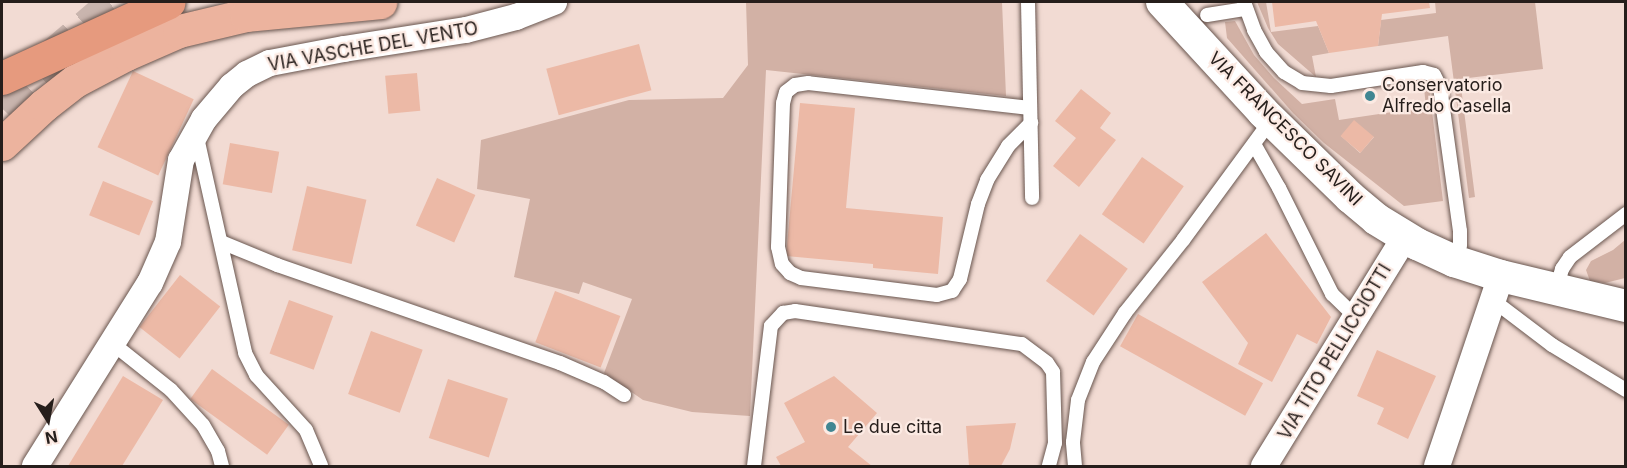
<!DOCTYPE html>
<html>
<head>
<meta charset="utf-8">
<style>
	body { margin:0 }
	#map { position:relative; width:1627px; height:468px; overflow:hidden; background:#f2dbd3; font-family:Inter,sans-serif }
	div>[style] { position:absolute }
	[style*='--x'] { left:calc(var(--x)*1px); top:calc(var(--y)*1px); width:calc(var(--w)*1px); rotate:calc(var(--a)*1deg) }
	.green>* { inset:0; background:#d2b1a5 }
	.building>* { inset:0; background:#ecb9a6; transform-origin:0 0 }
	.primary-tunnel>* { height:33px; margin-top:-16.5px; transform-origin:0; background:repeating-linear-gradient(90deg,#c9b5ae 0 33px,transparent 0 49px) }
	.roads { filter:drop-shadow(0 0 2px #69564f) drop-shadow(0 0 2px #69564f) }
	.service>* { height:14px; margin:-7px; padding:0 7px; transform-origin:7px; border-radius:7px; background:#fff }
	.minor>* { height:26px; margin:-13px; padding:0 13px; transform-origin:13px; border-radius:13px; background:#fff }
	.tertiary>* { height:32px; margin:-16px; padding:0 16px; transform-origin:16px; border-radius:16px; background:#fff }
	.primary>* { height:33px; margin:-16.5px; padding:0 16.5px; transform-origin:16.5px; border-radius:16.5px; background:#ecb39e }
	.trunk>* { height:33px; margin:-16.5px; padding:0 16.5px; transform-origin:16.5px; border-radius:16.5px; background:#e69a7e }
	.dots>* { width:16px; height:16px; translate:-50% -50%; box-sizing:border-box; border:3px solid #fceae3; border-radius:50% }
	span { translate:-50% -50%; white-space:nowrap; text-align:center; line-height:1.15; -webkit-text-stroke:4.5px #fceae3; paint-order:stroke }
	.street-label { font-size:18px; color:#261e1b }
	.poi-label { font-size:18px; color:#261e1b }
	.left { translate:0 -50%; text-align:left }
	.frame { position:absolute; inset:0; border:3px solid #261e1b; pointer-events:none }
	.north { position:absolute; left:18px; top:390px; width:60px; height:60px; -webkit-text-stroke:4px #fceae3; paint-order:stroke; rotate:169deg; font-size:16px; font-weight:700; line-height:24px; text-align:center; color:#261e1b }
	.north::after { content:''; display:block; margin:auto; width:21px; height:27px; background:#261e1b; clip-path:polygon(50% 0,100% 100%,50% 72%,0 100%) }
</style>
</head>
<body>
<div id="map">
	<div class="green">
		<i style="clip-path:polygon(746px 2px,1002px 2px,1006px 96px,766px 70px,750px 416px,692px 412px,643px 400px,604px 373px,632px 299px,583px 282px,579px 294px,514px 277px,530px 199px,477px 189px,481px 140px,629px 100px,723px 98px,748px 65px)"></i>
		<i style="clip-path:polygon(1257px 2px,1266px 2px,1271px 32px,1318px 26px,1329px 53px,1312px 56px,1316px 77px,1278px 44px,1268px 28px)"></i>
		<i style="clip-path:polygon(1435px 2px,1535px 2px,1543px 69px,1460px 79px,1475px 197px,1469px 198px,1448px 36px,1378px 46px,1381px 20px,1436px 13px)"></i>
		<i style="clip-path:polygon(evenodd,1235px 21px,1254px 55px,1274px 78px,1302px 104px,1335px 99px,1339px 120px,1426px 107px,1424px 88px,1429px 87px,1443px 201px,1404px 206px,1324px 143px,1293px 113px,1227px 38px,1225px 22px,1235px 21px,1341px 136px,1374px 137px,1360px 153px,1341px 136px)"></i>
		<i style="clip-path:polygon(1625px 240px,1625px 278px,1605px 283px,1590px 281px,1586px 270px,1591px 261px,1613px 250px)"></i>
	</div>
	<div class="building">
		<i style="clip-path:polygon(1272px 2px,1429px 2px,1430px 8px,1382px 14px,1378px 46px,1329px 53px,1316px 21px,1275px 27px)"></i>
		<i style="left:639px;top:44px;width:48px;height:96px;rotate:75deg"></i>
		<i style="left:133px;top:71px;width:67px;height:84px;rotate:25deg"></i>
		<i style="left:417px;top:73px;width:38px;height:32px;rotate:85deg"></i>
		<i style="clip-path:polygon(1081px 89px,1111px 113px,1100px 128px,1116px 140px,1079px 187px,1053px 166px,1076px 138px,1055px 121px)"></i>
		<i style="clip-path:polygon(800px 103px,855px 108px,846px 208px,943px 217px,938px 274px,873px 268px,873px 264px,786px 256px)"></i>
		<i style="left:1354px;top:120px;width:26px;height:21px;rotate:40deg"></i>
		<i style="left:230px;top:143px;width:50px;height:42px;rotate:10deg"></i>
		<i style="left:1142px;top:157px;width:51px;height:70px;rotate:35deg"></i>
		<i style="left:437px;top:178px;width:42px;height:52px;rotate:24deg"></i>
		<i style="left:103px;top:181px;width:54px;height:37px;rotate:22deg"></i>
		<i style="left:307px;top:186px;width:61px;height:66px;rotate:13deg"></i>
		<i style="clip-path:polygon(1266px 233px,1331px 317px,1317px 344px,1297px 334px,1272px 382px,1238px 364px,1248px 343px,1202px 282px)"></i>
		<i style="left:1080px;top:234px;width:59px;height:58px;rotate:36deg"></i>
		<i style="left:180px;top:275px;width:51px;height:66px;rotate:38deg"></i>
		<i style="left:555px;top:291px;width:70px;height:55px;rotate:21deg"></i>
		<i style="left:289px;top:300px;width:47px;height:57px;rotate:20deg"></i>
		<i style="left:1138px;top:314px;width:143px;height:37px;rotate:29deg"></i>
		<i style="left:371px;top:331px;width:55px;height:67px;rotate:20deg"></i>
		<i style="clip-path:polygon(1377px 350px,1436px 376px,1408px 439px,1377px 424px,1384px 408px,1357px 396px)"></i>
		<i style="left:212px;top:369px;width:95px;height:37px;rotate:36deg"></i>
		<i style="clip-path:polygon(123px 376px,163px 400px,122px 466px,68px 466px)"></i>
		<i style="clip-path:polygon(834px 376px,877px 413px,848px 447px,872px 466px,781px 466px,776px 457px,805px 442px,784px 403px)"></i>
		<i style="left:448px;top:379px;width:63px;height:62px;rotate:18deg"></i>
		<i style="clip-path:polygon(1016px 423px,1010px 449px,1001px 466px,969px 466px,966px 426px)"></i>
	</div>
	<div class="primary-tunnel">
		<i style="--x:2;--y:108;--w:69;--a:-46.8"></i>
		<i style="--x:49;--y:58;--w:86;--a:-40.7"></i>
	</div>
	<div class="roads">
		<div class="service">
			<i style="--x:1028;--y:2;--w:196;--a:88.8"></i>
			<i style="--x:1244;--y:2;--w:30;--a:70"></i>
			<i style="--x:1254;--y:30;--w:25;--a:61"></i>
			<i style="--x:1266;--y:52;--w:27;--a:48"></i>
			<i style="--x:1284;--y:72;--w:21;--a:31"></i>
			<i style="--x:1302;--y:83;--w:29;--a:6"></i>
			<i style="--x:1331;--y:86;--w:93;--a:-8.7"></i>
			<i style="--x:1423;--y:72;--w:11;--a:15"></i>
			<i style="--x:1434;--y:75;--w:13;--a:63"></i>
			<i style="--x:1440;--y:87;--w:145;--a:82.1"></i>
			<i style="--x:1460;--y:231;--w:14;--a:90"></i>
			<i style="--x:1460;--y:245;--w:17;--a:111"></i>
			<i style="--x:1207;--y:15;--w:39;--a:-9"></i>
			<i style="--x:1030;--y:108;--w:223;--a:-173.6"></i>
			<i style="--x:808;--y:83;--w:13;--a:171"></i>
			<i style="--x:795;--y:85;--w:11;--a:142"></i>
			<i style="--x:786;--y:92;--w:11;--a:105"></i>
			<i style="--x:783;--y:103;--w:144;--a:92"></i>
			<i style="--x:778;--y:247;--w:17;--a:77"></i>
			<i style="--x:782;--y:264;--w:12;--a:48"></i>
			<i style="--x:790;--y:273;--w:12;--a:24"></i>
			<i style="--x:801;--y:278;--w:137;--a:7.1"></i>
			<i style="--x:937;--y:295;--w:16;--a:-15"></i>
			<i style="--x:952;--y:291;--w:14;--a:-56"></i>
			<i style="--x:960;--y:279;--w:77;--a:-76.5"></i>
			<i style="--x:978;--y:204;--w:26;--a:-69"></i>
			<i style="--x:987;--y:180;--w:40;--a:-58"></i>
			<i style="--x:1008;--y:146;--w:33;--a:-45"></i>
			<i style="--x:196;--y:133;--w:225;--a:77.4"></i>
			<i style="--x:245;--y:353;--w:25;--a:63"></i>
			<i style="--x:256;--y:375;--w:74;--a:47.7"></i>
			<i style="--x:306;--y:430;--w:39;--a:67"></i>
			<i style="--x:1254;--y:144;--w:51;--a:60.4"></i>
			<i style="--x:1279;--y:188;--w:119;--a:63.4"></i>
			<i style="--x:1332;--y:294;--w:33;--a:44"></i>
			<i style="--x:221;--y:242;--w:61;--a:22.3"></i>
			<i style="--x:277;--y:265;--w:299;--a:19.1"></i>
			<i style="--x:560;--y:363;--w:48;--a:23.4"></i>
			<i style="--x:604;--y:382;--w:24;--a:33"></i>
			<i style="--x:1556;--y:290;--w:22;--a:-74"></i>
			<i style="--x:1562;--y:269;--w:14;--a:-56"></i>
			<i style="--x:1570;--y:257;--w:71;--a:-37.5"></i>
			<i style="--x:1494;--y:301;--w:73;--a:37.2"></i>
			<i style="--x:1552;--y:345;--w:87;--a:31.3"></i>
			<i style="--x:112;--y:343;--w:75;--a:38.5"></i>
			<i style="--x:171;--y:390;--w:47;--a:47.6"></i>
			<i style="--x:203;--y:425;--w:30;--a:60"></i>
			<i style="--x:218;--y:451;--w:16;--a:75"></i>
			<i style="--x:754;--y:466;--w:141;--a:-83.1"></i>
			<i style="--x:771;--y:326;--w:18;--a:-47"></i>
			<i style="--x:783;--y:313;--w:12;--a:-9"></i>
			<i style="--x:795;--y:311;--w:229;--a:8.3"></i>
			<i style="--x:1022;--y:344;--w:31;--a:37"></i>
			<i style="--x:1047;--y:363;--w:11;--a:56"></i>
			<i style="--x:1053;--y:372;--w:71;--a:88.4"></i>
			<i style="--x:1055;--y:443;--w:24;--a:105"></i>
			<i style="--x:1075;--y:466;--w:24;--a:-95"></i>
			<i style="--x:1073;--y:442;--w:42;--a:-83.2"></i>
			<i style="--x:1078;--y:400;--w:41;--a:-68.5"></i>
			<i style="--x:1093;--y:362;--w:59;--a:-56.9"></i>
			<i style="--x:1125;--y:313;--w:93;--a:-51.5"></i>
			<i style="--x:1183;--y:240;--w:149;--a:-53.7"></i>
		</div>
		<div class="minor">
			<i style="--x:35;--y:466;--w:216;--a:-57.9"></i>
			<i style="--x:150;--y:283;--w:45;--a:-66.3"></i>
			<i style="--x:168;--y:242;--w:83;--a:-81"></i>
			<i style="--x:181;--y:160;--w:47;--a:-60.7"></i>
			<i style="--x:204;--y:119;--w:43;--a:-49.7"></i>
			<i style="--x:232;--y:86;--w:19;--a:-39"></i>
			<i style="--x:247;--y:74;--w:25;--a:-26"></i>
			<i style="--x:270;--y:63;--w:75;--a:-10.7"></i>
			<i style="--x:344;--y:49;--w:123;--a:-8.9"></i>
			<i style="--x:466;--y:30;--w:52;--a:-14.6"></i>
			<i style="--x:516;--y:17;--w:41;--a:-21.5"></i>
			<i style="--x:1264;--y:466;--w:269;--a:-58.4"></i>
			<i style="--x:1437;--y:466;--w:200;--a:-71.4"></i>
		</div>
		<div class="tertiary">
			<i style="--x:1162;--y:2;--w:149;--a:47.4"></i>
			<i style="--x:1263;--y:112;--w:122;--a:44.3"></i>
			<i style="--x:1350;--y:197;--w:34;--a:40"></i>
			<i style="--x:1376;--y:219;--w:48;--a:31.4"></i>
			<i style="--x:1417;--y:244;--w:41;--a:24.7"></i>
			<i style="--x:1454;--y:261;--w:49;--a:17.7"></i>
			<i style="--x:1501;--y:276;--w:129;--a:13.5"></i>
		</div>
		<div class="primary">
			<i style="--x:2;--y:144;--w:57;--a:-42.9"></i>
			<i style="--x:44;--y:105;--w:39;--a:-38"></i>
			<i style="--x:75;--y:81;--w:58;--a:-27.9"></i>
			<i style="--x:126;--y:54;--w:58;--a:-23.5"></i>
			<i style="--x:179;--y:31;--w:69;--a:-13.4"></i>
			<i style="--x:246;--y:15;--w:135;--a:-5.5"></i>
		</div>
		<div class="trunk">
			<i style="--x:2;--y:78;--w:183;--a:-24.5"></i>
		</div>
	</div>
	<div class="dots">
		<i style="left:1370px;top:96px;background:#408692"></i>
		<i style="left:831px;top:427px;background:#408692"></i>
	</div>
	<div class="street-label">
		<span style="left:373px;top:47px;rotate:-10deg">VIA VASCHE DEL VENTO</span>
		<span style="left:1285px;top:129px;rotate:45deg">VIA FRANCESCO SAVINI</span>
		<span style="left:1335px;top:352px;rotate:-59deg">VIA TITO PELLICCIOTTI</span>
	</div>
	<div class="poi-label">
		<span class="left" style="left:1382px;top:96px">Conservatorio<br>Alfredo Casella</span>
		<span class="left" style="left:843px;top:427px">Le due citta</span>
	</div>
	<div class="frame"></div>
	<div class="north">N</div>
</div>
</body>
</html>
